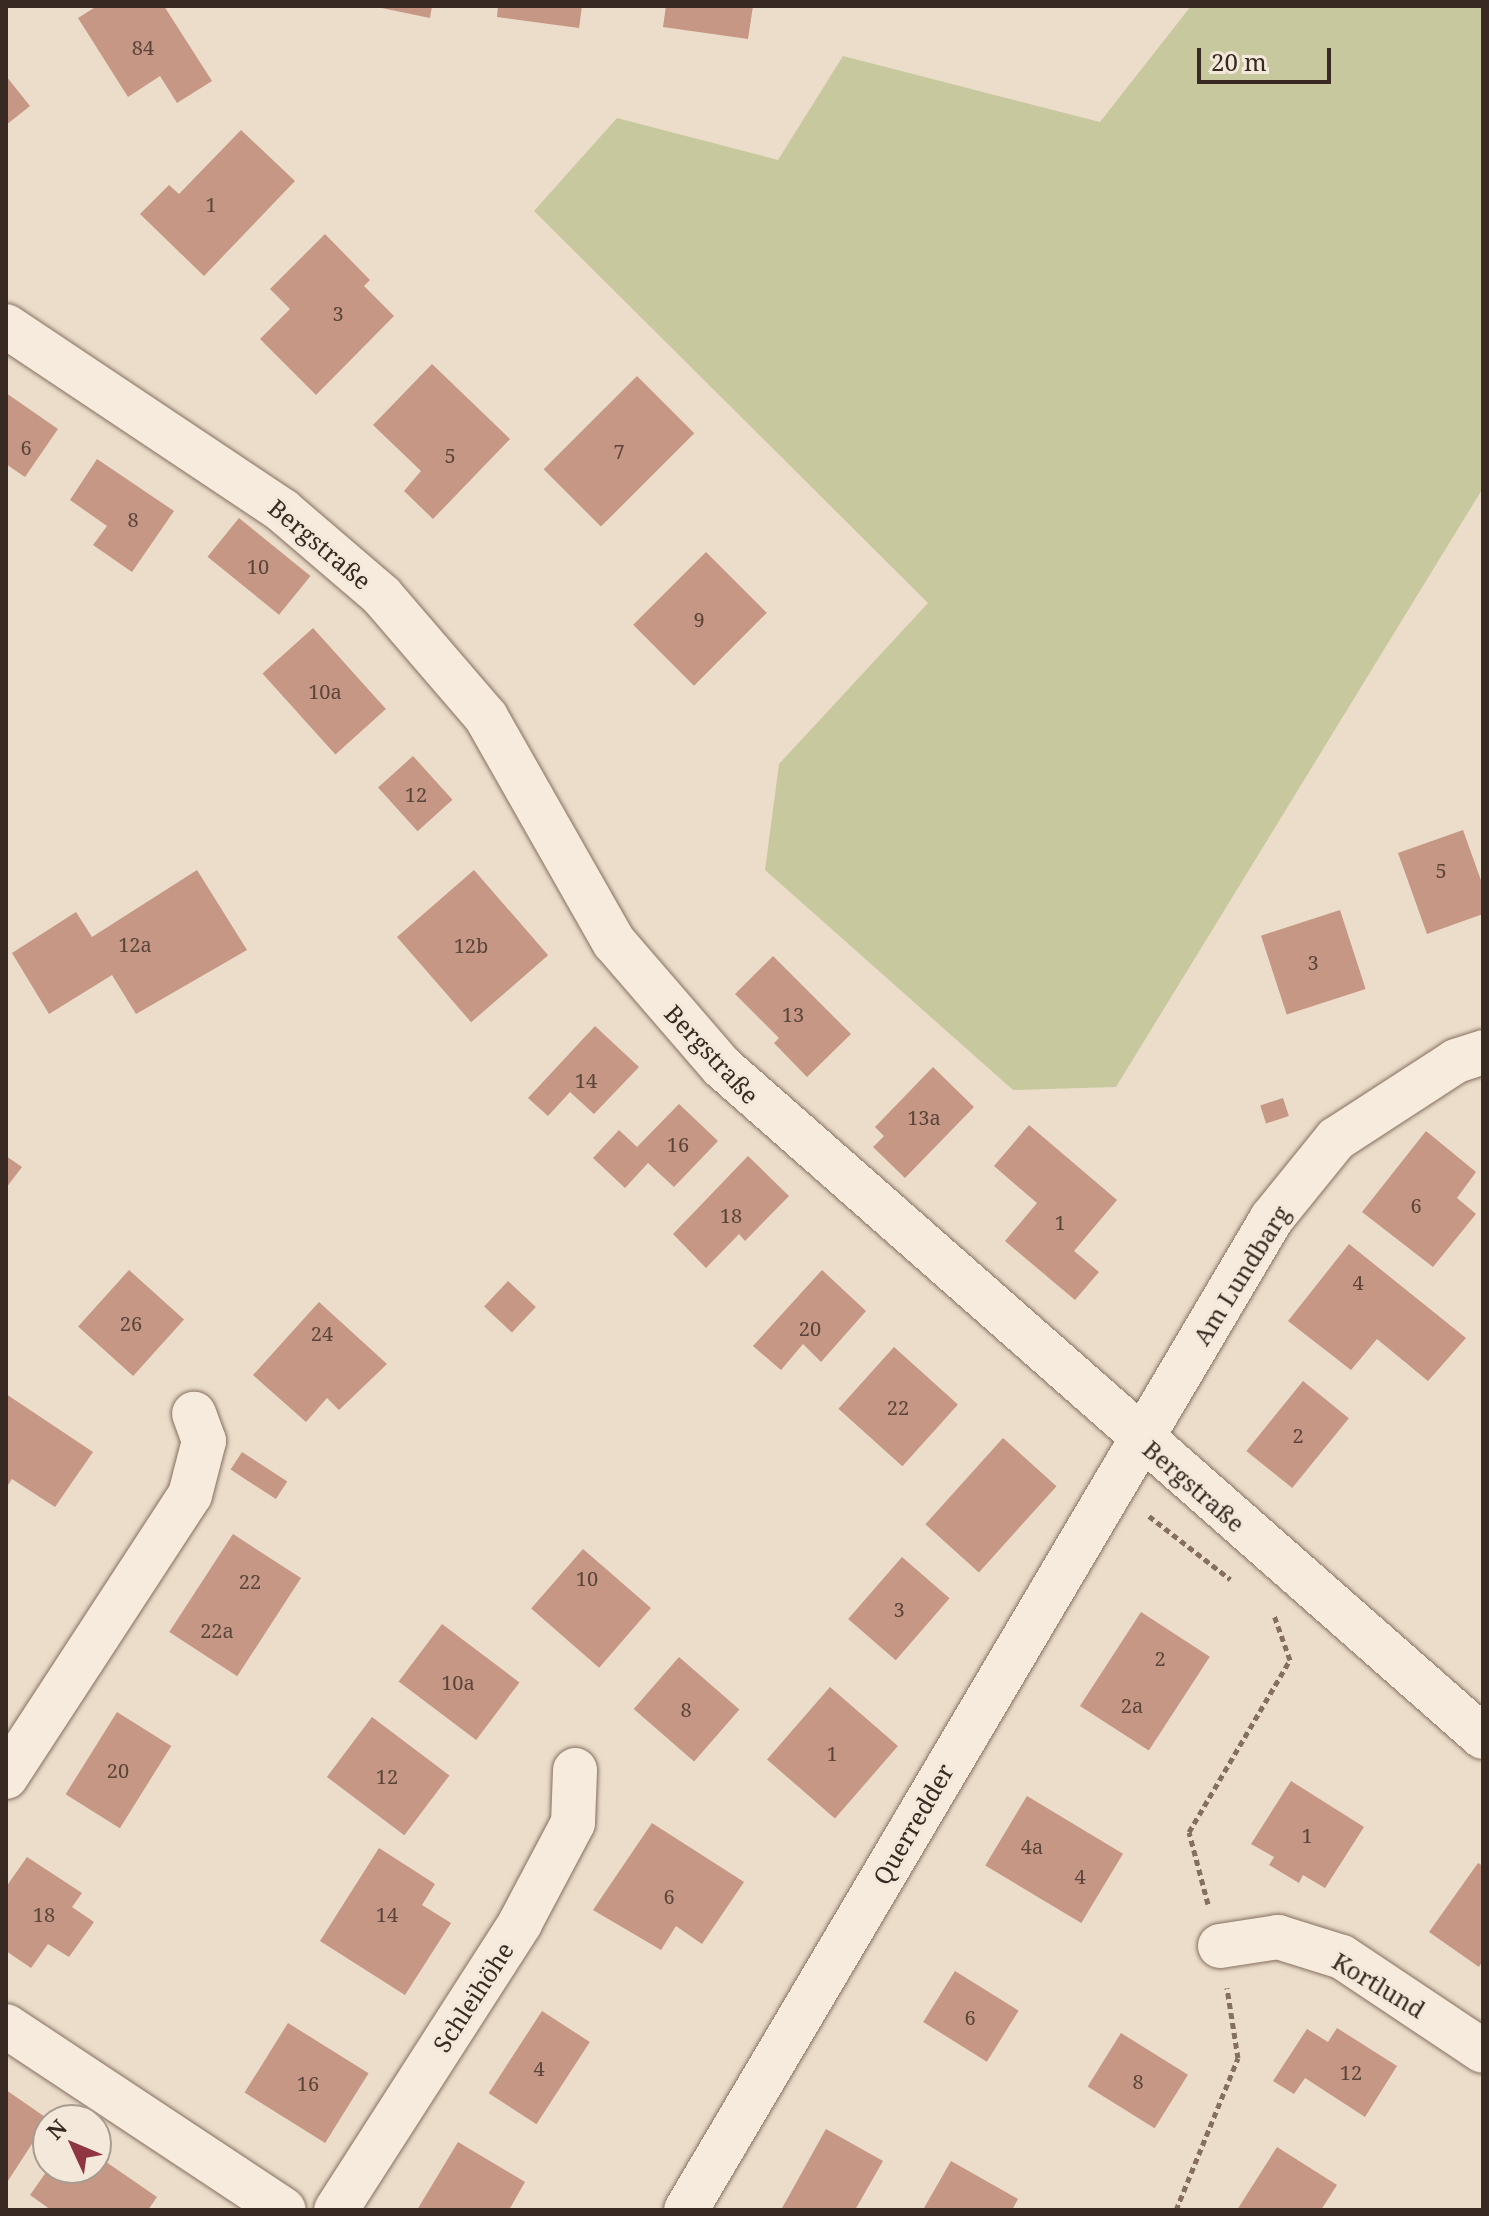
<!DOCTYPE html>
<html>
<head>
<meta charset="utf-8">
<style>
	body { margin:0 }
	#map { position:relative; width:1489px; height:2216px; overflow:hidden; background:#ebddca; font-family:"Noto Serif",serif }
	div>[style] { position:absolute }
	[style*='--x'] { left:calc(var(--x)*1px); top:calc(var(--y)*1px); width:calc(var(--w)*1px); rotate:calc(var(--a)*1deg) }
	.green>* { inset:0; background:#c8c89f }
	.building>* { inset:0; background:#c59784; transform-origin:0 0 }
	.path>* { height:5px; margin-top:-2.5px; transform-origin:0; background:repeating-linear-gradient(90deg,#866f60 0 6px,transparent 0 10px) }
	.roads { filter:drop-shadow(0 0 2px #866f60) drop-shadow(0 0 2px #866f60) }
	.minor>* { height:44px; margin:-22px; padding:0 22px; transform-origin:22px; border-radius:22px; background:#f6ebdd }
	span { translate:-50% -50%; white-space:nowrap; text-align:center; line-height:1.15; -webkit-text-stroke:6px #f3e8d9; paint-order:stroke }
	.number-label { font-size:20px; color:#5b453a }
	.number-label span { -webkit-text-stroke-width:0 }
	.street-label { font-size:24px; color:#382a22 }
	.frame { position:absolute; inset:0; border:8px solid #382a22; pointer-events:none }
	.north { position:absolute; left:32px; top:2104px; width:80px; height:80px; box-sizing:border-box; background:#f3e8d9; border:2px solid #a89c90; border-radius:50%; rotate:314deg; font-size:22px; font-weight:700; line-height:32px; text-align:center; color:#382a22 }
	.north::after { content:''; display:block; margin:auto; width:28px; height:36px; background:#8f3642; clip-path:polygon(50% 0,100% 100%,50% 72%,0 100%) }
	.scale { position:absolute; left:1197px; top:48px; width:134px; height:36px; box-sizing:border-box; border:4px solid #382a22; border-top:0; padding-left:10px; font-size:24px; line-height:28px; white-space:nowrap; color:#382a22; -webkit-text-stroke:6px #f3e8d9; paint-order:stroke }
</style>
</head>
<body>
<div id="map">
	<div class="green">
		<i style="clip-path:polygon(1191px 6px,1483px 6px,1483px 488px,1116px 1087px,1013px 1090px,765px 870px,779px 764px,928px 603px,534px 211px,617px 118px,778px 160px,843px 56px,1100px 122px)"></i>
	</div>
	<div class="building">
		<i style="clip-path:polygon(97px 6px,164px 6px,212px 81px,177px 103px,160px 76px,128px 97px,78px 18px)"></i>
		<i style="clip-path:polygon(372px 6px,432px 6px,430px 18px)"></i>
		<i style="clip-path:polygon(498px 6px,582px 6px,579px 28px,497px 17px)"></i>
		<i style="clip-path:polygon(666px 6px,753px 6px,748px 39px,663px 27px)"></i>
		<i style="clip-path:polygon(6px 76px,30px 106px,6px 125px)"></i>
		<i style="clip-path:polygon(241px 130px,295px 181px,204px 276px,140px 214px,169px 185px,179px 194px)"></i>
		<i style="clip-path:polygon(325px 234px,370px 280px,364px 286px,394px 316px,316px 395px,260px 339px,290px 309px,270px 289px)"></i>
		<i style="clip-path:polygon(432px 364px,510px 439px,433px 519px,404px 491px,421px 471px,373px 425px)"></i>
		<i style="left:637px;top:376px;width:81px;height:132px;rotate:45deg"></i>
		<i style="clip-path:polygon(6px 393px,58px 429px,25px 477px,6px 464px)"></i>
		<i style="clip-path:polygon(97px 459px,174px 511px,132px 572px,93px 545px,107px 526px,70px 500px)"></i>
		<i style="left:239px;top:518px;width:92px;height:50px;rotate:39deg"></i>
		<i style="left:706px;top:552px;width:86px;height:103px;rotate:45deg"></i>
		<i style="left:313px;top:628px;width:109px;height:68px;rotate:48deg"></i>
		<i style="left:413px;top:756px;width:59px;height:47px;rotate:48deg"></i>
		<i style="clip-path:polygon(1463px 830px,1483px 886px,1483px 914px,1427px 934px,1398px 853px)"></i>
		<i style="clip-path:polygon(197px 870px,247px 950px,136px 1014px,112px 975px,49px 1014px,12px 953px,76px 912px,92px 937px)"></i>
		<i style="left:474px;top:870px;width:113px;height:102px;rotate:49deg"></i>
		<i style="left:1340px;top:910px;width:83px;height:83px;rotate:72deg"></i>
		<i style="clip-path:polygon(773px 956px,851px 1034px,807px 1077px,774px 1043px,779px 1038px,735px 994px)"></i>
		<i style="clip-path:polygon(595px 1026px,639px 1067px,594px 1114px,570px 1092px,548px 1116px,528px 1098px)"></i>
		<i style="clip-path:polygon(933px 1067px,974px 1107px,905px 1178px,873px 1147px,884px 1136px,875px 1127px)"></i>
		<i style="left:1283px;top:1098px;width:19px;height:24px;rotate:72deg"></i>
		<i style="clip-path:polygon(679px 1104px,718px 1141px,674px 1187px,648px 1163px,625px 1188px,593px 1158px,619px 1130px,637px 1147px)"></i>
		<i style="clip-path:polygon(1029px 1125px,1117px 1200px,1074px 1251px,1099px 1272px,1075px 1300px,1005px 1241px,1037px 1203px,994px 1166px)"></i>
		<i style="clip-path:polygon(1426px 1131px,1476px 1172px,1457px 1198px,1476px 1214px,1433px 1267px,1362px 1212px)"></i>
		<i style="clip-path:polygon(6px 1156px,22px 1167px,6px 1188px)"></i>
		<i style="clip-path:polygon(748px 1156px,789px 1196px,745px 1241px,739px 1234px,706px 1268px,673px 1234px)"></i>
		<i style="clip-path:polygon(1349px 1244px,1466px 1338px,1428px 1381px,1377px 1339px,1351px 1370px,1288px 1321px)"></i>
		<i style="left:129px;top:1270px;width:74px;height:76px;rotate:42deg"></i>
		<i style="clip-path:polygon(822px 1270px,866px 1311px,821px 1362px,803px 1344px,781px 1370px,753px 1346px)"></i>
		<i style="left:508px;top:1281px;width:38px;height:35px;rotate:43deg"></i>
		<i style="clip-path:polygon(319px 1302px,387px 1364px,339px 1410px,327px 1398px,306px 1422px,253px 1375px)"></i>
		<i style="left:894px;top:1347px;width:86px;height:83px;rotate:42deg"></i>
		<i style="left:1303px;top:1381px;width:59px;height:90px;rotate:39deg"></i>
		<i style="clip-path:polygon(6px 1394px,93px 1452px,55px 1507px,12px 1479px,6px 1488px)"></i>
		<i style="left:1003px;top:1438px;width:72px;height:116px;rotate:42deg"></i>
		<i style="left:242px;top:1452px;width:54px;height:21px;rotate:33deg"></i>
		<i style="left:233px;top:1534px;width:81px;height:117px;rotate:33deg"></i>
		<i style="left:583px;top:1549px;width:90px;height:79px;rotate:41deg"></i>
		<i style="left:902px;top:1557px;width:63px;height:82px;rotate:41deg"></i>
		<i style="left:1141px;top:1612px;width:82px;height:112px;rotate:33deg"></i>
		<i style="left:442px;top:1624px;width:97px;height:72px;rotate:37deg"></i>
		<i style="left:679px;top:1657px;width:80px;height:69px;rotate:41deg"></i>
		<i style="left:830px;top:1687px;width:90px;height:96px;rotate:41deg"></i>
		<i style="left:117px;top:1712px;width:64px;height:97px;rotate:32deg"></i>
		<i style="left:372px;top:1717px;width:97px;height:75px;rotate:37deg"></i>
		<i style="clip-path:polygon(1291px 1781px,1364px 1827px,1325px 1888px,1303px 1875px,1299px 1883px,1269px 1865px,1274px 1857px,1251px 1844px)"></i>
		<i style="left:1027px;top:1796px;width:112px;height:81px;rotate:31deg"></i>
		<i style="clip-path:polygon(652px 1823px,744px 1882px,702px 1944px,676px 1926px,661px 1950px,593px 1910px)"></i>
		<i style="clip-path:polygon(379px 1848px,435px 1884px,422px 1905px,451px 1923px,405px 1995px,320px 1941px)"></i>
		<i style="clip-path:polygon(27px 1857px,82px 1893px,72px 1907px,94px 1922px,69px 1957px,48px 1944px,31px 1968px,6px 1951px,6px 1887px)"></i>
		<i style="clip-path:polygon(1478px 1863px,1483px 1866px,1483px 1960px,1479px 1967px,1429px 1932px)"></i>
		<i style="left:955px;top:1971px;width:75px;height:60px;rotate:32deg"></i>
		<i style="left:542px;top:2011px;width:57px;height:98px;rotate:33deg"></i>
		<i style="left:288px;top:2023px;width:95px;height:82px;rotate:32deg"></i>
		<i style="clip-path:polygon(1337px 2028px,1397px 2066px,1365px 2117px,1305px 2078px,1294px 2094px,1273px 2081px,1307px 2029px,1328px 2042px)"></i>
		<i style="left:1121px;top:2033px;width:79px;height:63px;rotate:32deg"></i>
		<i style="clip-path:polygon(6px 2090px,48px 2119px,6px 2184px)"></i>
		<i style="clip-path:polygon(826px 2129px,883px 2161px,855px 2210px,781px 2210px)"></i>
		<i style="clip-path:polygon(458px 2142px,525px 2182px,509px 2210px,417px 2210px)"></i>
		<i style="clip-path:polygon(1277px 2147px,1337px 2185px,1321px 2210px,1237px 2210px)"></i>
		<i style="clip-path:polygon(96px 2155px,157px 2197px,148px 2210px,51px 2210px,30px 2195px,49px 2168px,96px 2168px)"></i>
		<i style="clip-path:polygon(951px 2161px,1018px 2199px,1012px 2210px,924px 2208px)"></i>
	</div>
	<div class="path">
		<i style="--x:1149;--y:1516;--w:103;--a:37.9"></i>
		<i style="--x:1208;--y:1904;--w:74;--a:-104.8"></i>
		<i style="--x:1189;--y:1832;--w:199;--a:-59.6"></i>
		<i style="--x:1290;--y:1660;--w:48;--a:-109.6"></i>
		<i style="--x:1176;--y:2210;--w:164;--a:-67.8"></i>
		<i style="--x:1238;--y:2058;--w:71;--a:-98.9"></i>
	</div>
	<div class="roads">
		<div class="minor">
			<i style="--x:6;--y:326;--w:333;--a:33.7"></i>
			<i style="--x:283;--y:511;--w:130;--a:40.6"></i>
			<i style="--x:382;--y:596;--w:160;--a:49.3"></i>
			<i style="--x:486;--y:717;--w:259;--a:60.4"></i>
			<i style="--x:614;--y:942;--w:165;--a:49.2"></i>
			<i style="--x:722;--y:1067;--w:1014;--a:41.36"></i>
			<i style="--x:6;--y:1777;--w:337;--a:-56.9"></i>
			<i style="--x:190;--y:1495;--w:56;--a:-75.5"></i>
			<i style="--x:204;--y:1441;--w:29;--a:-110"></i>
			<i style="--x:1220;--y:1946;--w:59;--a:-8.8"></i>
			<i style="--x:1278;--y:1937;--w:67;--a:17.4"></i>
			<i style="--x:1342;--y:1957;--w:169;--a:33.7"></i>
			<i style="--x:6;--y:2026;--w:333;--a:33.5"></i>
			<i style="--x:336;--y:2210;--w:341;--a:-57.3"></i>
			<i style="--x:520;--y:1923;--w:113;--a:-62.1"></i>
			<i style="--x:573;--y:1823;--w:53;--a:-87.8"></i>
			<i style="--x:686;--y:2210;--w:1152;--a:-59.43"></i>
			<i style="--x:1272;--y:1218;--w:102;--a:-51"></i>
			<i style="--x:1336;--y:1139;--w:143;--a:-33"></i>
			<i style="--x:1456;--y:1061;--w:28;--a:-18"></i>
		</div>
	</div>
	<div class="number-label">
		<span style="left:143px;top:47px">84</span>
		<span style="left:211px;top:204px">1</span>
		<span style="left:338px;top:313px">3</span>
		<span style="left:26px;top:447px">6</span>
		<span style="left:619px;top:451px">7</span>
		<span style="left:450px;top:455px">5</span>
		<span style="left:133px;top:519px">8</span>
		<span style="left:258px;top:566px">10</span>
		<span style="left:699px;top:619px">9</span>
		<span style="left:325px;top:691px">10a</span>
		<span style="left:416px;top:794px">12</span>
		<span style="left:1441px;top:870px">5</span>
		<span style="left:135px;top:944px">12a</span>
		<span style="left:471px;top:945px">12b</span>
		<span style="left:1313px;top:962px">3</span>
		<span style="left:793px;top:1014px">13</span>
		<span style="left:586px;top:1080px">14</span>
		<span style="left:924px;top:1117px">13a</span>
		<span style="left:678px;top:1144px">16</span>
		<span style="left:1416px;top:1205px">6</span>
		<span style="left:731px;top:1215px">18</span>
		<span style="left:1060px;top:1222px">1</span>
		<span style="left:1358px;top:1282px">4</span>
		<span style="left:131px;top:1323px">26</span>
		<span style="left:810px;top:1328px">20</span>
		<span style="left:322px;top:1333px">24</span>
		<span style="left:898px;top:1407px">22</span>
		<span style="left:1298px;top:1435px">2</span>
		<span style="left:587px;top:1578px">10</span>
		<span style="left:250px;top:1581px">22</span>
		<span style="left:899px;top:1609px">3</span>
		<span style="left:217px;top:1630px">22a</span>
		<span style="left:1160px;top:1658px">2</span>
		<span style="left:458px;top:1682px">10a</span>
		<span style="left:1132px;top:1705px">2a</span>
		<span style="left:686px;top:1709px">8</span>
		<span style="left:832px;top:1753px">1</span>
		<span style="left:118px;top:1770px">20</span>
		<span style="left:387px;top:1776px">12</span>
		<span style="left:1307px;top:1835px">1</span>
		<span style="left:1032px;top:1846px">4a</span>
		<span style="left:1080px;top:1876px">4</span>
		<span style="left:669px;top:1896px">6</span>
		<span style="left:44px;top:1914px">18</span>
		<span style="left:387px;top:1914px">14</span>
		<span style="left:970px;top:2017px">6</span>
		<span style="left:539px;top:2068px">4</span>
		<span style="left:1351px;top:2072px">12</span>
		<span style="left:1138px;top:2081px">8</span>
		<span style="left:308px;top:2083px">16</span>
	</div>
	<div class="street-label">
		<span style="left:320px;top:544px;rotate:40deg">Bergstraße</span>
		<span style="left:712px;top:1054px;rotate:47deg">Bergstraße</span>
		<span style="left:1241px;top:1275px;rotate:-58deg">Am Lundbarg</span>
		<span style="left:1194px;top:1486px;rotate:41deg">Bergstraße</span>
		<span style="left:913px;top:1824px;rotate:-60deg">Querredder</span>
		<span style="left:1379px;top:1985px;rotate:31deg">Kortlund</span>
		<span style="left:473px;top:1997px;rotate:-57deg">Schleihöhe</span>
	</div>
	<div class="frame"></div>
	<div class="north">N</div>
	<div class="scale">20 m</div>
</div>
</body>
</html>
